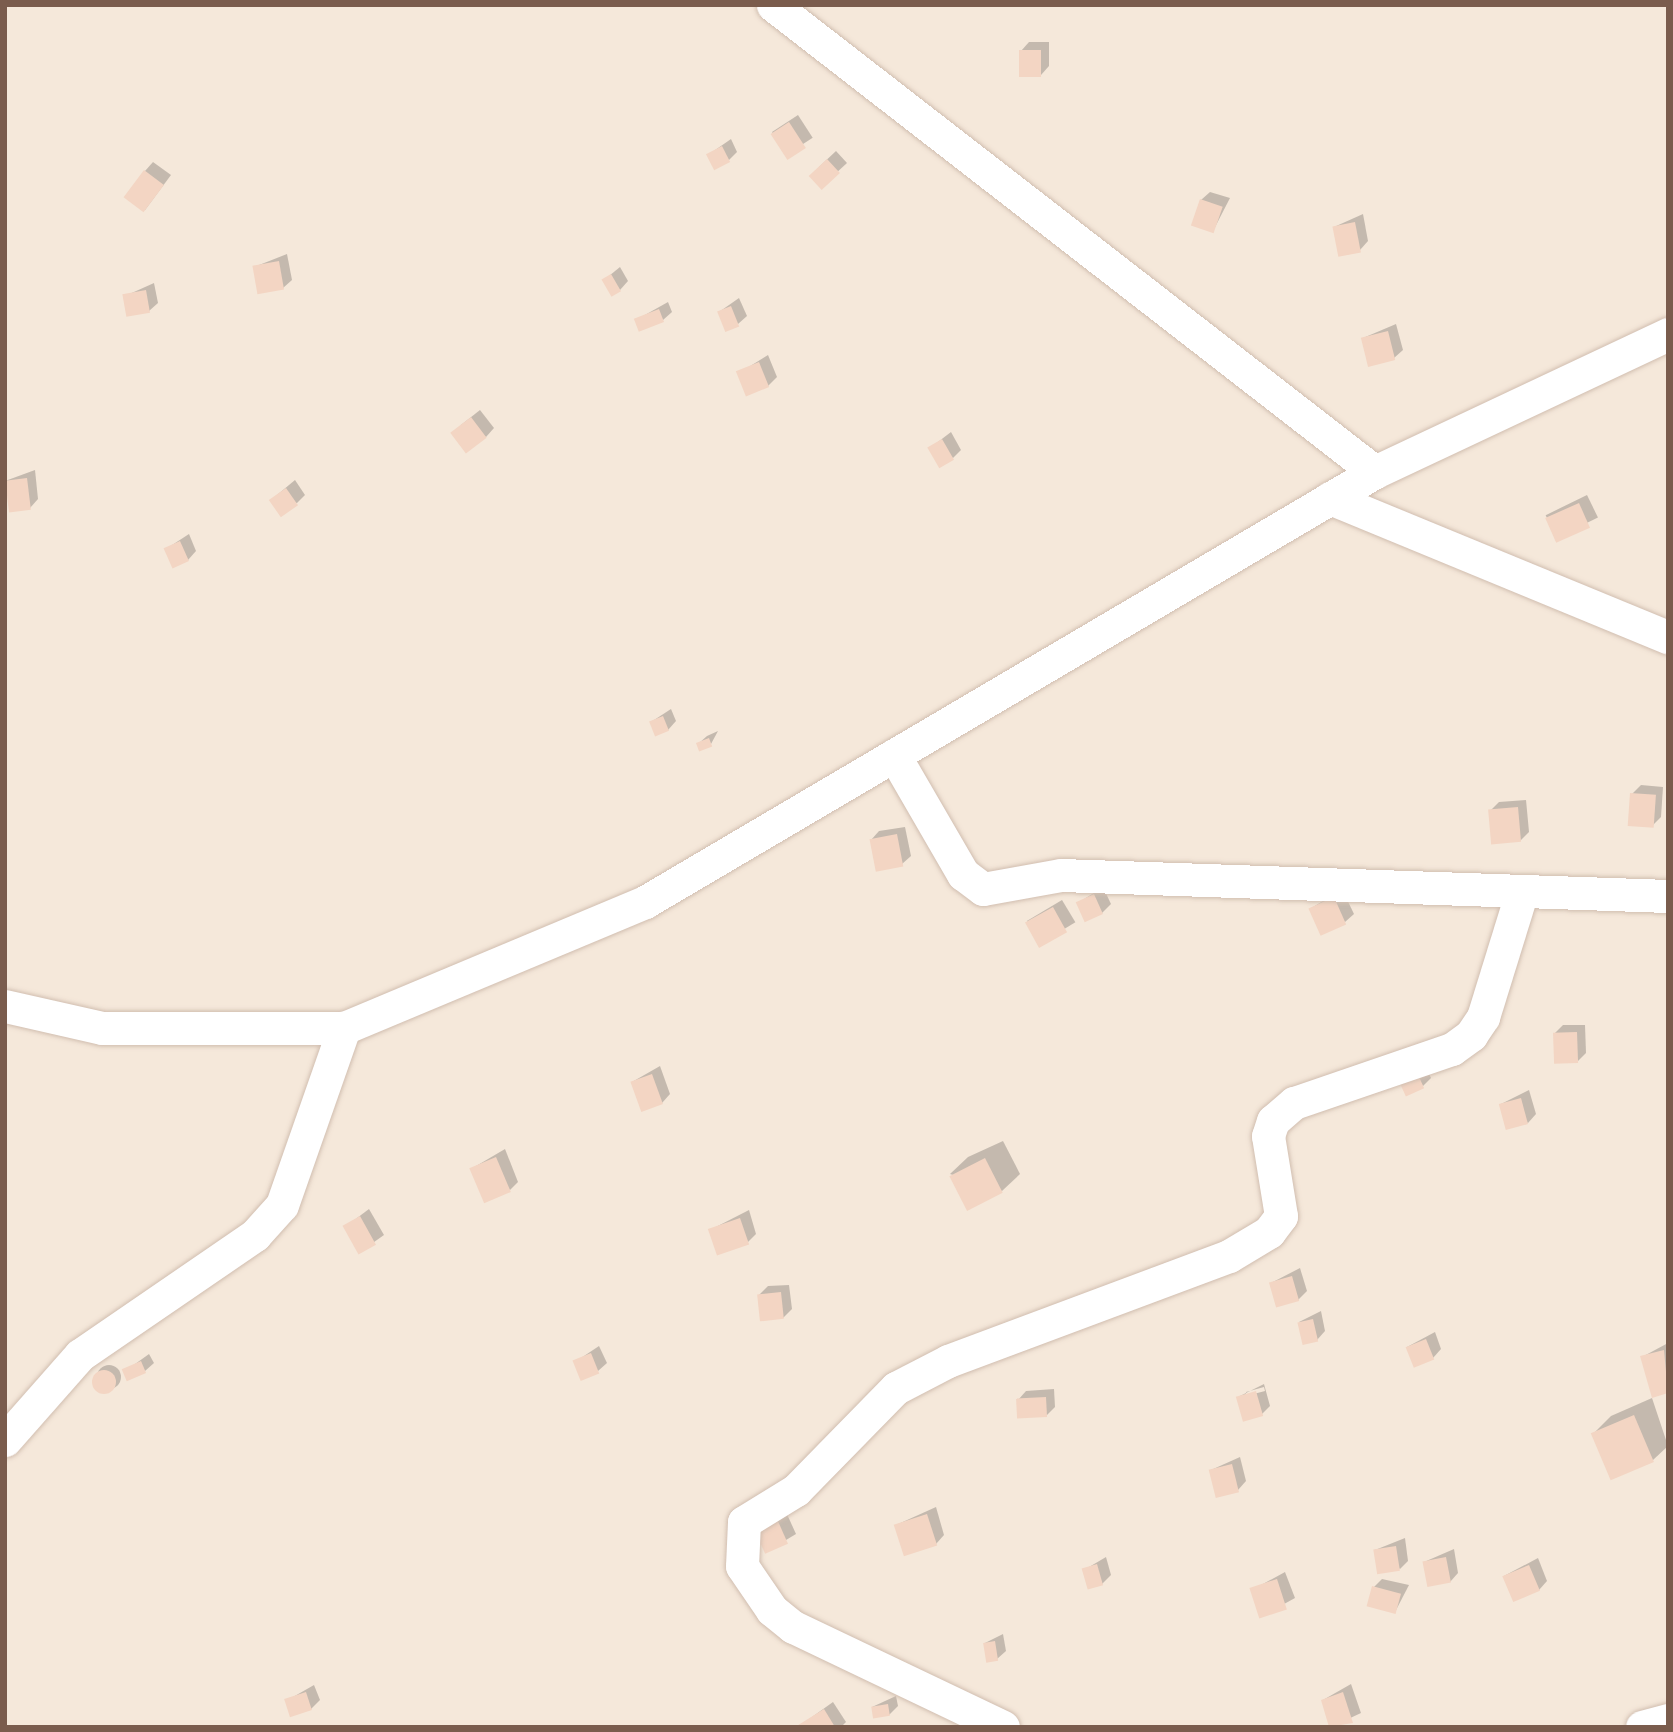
<!DOCTYPE html>
<html>
<head>
<meta charset="utf-8">
<style>
	body { margin:0 }
	#map { position:relative; width:1673px; height:1732px; overflow:hidden; background:#fdf6ec; font-family:"Titillium Web",sans-serif }
	div>[style] { position:absolute }
	[style*='--x'] { left:calc(var(--x)*1px); top:calc(var(--y)*1px); width:calc(var(--w)*1px); rotate:calc(var(--a)*1deg) }
	.residential>* { inset:0; background:#f5e8da; transform-origin:0 0 }
	.shadow>* { inset:0; background:#0003; transform-origin:0 0 }
	.round { border-radius:50% }
	.building>* { inset:0; background:#f3d5c3; transform-origin:0 0 }
	.roads { filter:drop-shadow(0 0 2px #d1beb0) drop-shadow(0 0 2px #d1beb0) }
	.street>* { height:33px; margin:-16.5px; padding:0 16.5px; transform-origin:16.5px; border-radius:16.5px; background:#fff }
	span { translate:-50% -50%; white-space:nowrap; text-align:center; line-height:1.15; -webkit-text-stroke:6px #fffaf3; paint-order:stroke }
	.frame { position:absolute; inset:0; border:7px solid #7a5c4d; pointer-events:none }
</style>
</head>
<body>
<div id="map">
	<div class="residential">
		<i style="left:5px;top:5px;width:1663px;height:1722px"></i>
	</div>
	<div class="shadow">
		<i style="clip-path:polygon(1029px 42px,1049px 42px,1049px 66px,1041px 75px,1021px 51px)"></i>
		<i style="left:798px;top:115px;width:27px;height:31px;rotate:57deg"></i>
		<i style="clip-path:polygon(731px 139px,737px 152px,729px 160px,708px 155px)"></i>
		<i style="clip-path:polygon(836px 151px,847px 163px,821px 187px,819px 167px)"></i>
		<i style="clip-path:polygon(153px 162px,171px 175px,145px 210px,145px 171px)"></i>
		<i style="clip-path:polygon(1210px 192px,1230px 198px,1213px 231px,1201px 200px)"></i>
		<i style="clip-path:polygon(1363px 214px,1368px 241px,1360px 250px,1334px 227px)"></i>
		<i style="clip-path:polygon(287px 254px,292px 280px,283px 288px,254px 267px)"></i>
		<i style="clip-path:polygon(620px 267px,628px 281px,620px 290px,604px 280px)"></i>
		<i style="clip-path:polygon(154px 283px,158px 303px,149px 311px,125px 296px)"></i>
		<i style="clip-path:polygon(739px 298px,747px 316px,738px 324px,719px 312px)"></i>
		<i style="clip-path:polygon(668px 302px,672px 312px,663px 320px,636px 320px)"></i>
		<i style="clip-path:polygon(1396px 324px,1403px 350px,1394px 358px,1363px 338px)"></i>
		<i style="clip-path:polygon(768px 355px,777px 377px,768px 386px,739px 373px)"></i>
		<i style="clip-path:polygon(480px 410px,494px 428px,486px 437px,461px 425px)"></i>
		<i style="clip-path:polygon(951px 432px,961px 450px,953px 458px,930px 448px)"></i>
		<i style="clip-path:polygon(35px 470px,38px 499px,30px 508px,5px 481px)"></i>
		<i style="clip-path:polygon(295px 480px,305px 495px,297px 503px,271px 500px)"></i>
		<i style="left:1587px;top:495px;width:25px;height:46px;rotate:64deg"></i>
		<i style="clip-path:polygon(189px 534px,196px 551px,188px 560px,166px 549px)"></i>
		<i style="clip-path:polygon(671px 709px,676px 721px,668px 730px,651px 722px)"></i>
		<i style="clip-path:polygon(718px 731px,711px 744px,698px 744px,707px 736px)"></i>
		<i style="clip-path:polygon(1641px 785px,1663px 787px,1661px 817px,1652px 826px,1632px 794px)"></i>
		<i style="clip-path:polygon(1526px 800px,1529px 832px,1520px 841px,1490px 811px,1499px 802px)"></i>
		<i style="clip-path:polygon(905px 827px,911px 856px,902px 864px,871px 840px,879px 831px)"></i>
		<i style="clip-path:polygon(1103px 887px,1111px 904px,1102px 913px,1078px 903px)"></i>
		<i style="clip-path:polygon(1342px 889px,1354px 914px,1345px 922px,1310px 909px)"></i>
		<i style="left:1062px;top:900px;width:26px;height:41px;rotate:59deg"></i>
		<i style="clip-path:polygon(1563px 1025px,1585px 1025px,1586px 1053px,1578px 1061px,1554px 1034px)"></i>
		<i style="clip-path:polygon(1424px 1062px,1431px 1078px,1423px 1086px,1400px 1079px)"></i>
		<i style="clip-path:polygon(660px 1066px,670px 1094px,662px 1103px,632px 1082px)"></i>
		<i style="clip-path:polygon(1529px 1090px,1536px 1114px,1528px 1123px,1501px 1104px)"></i>
		<i style="clip-path:polygon(1003px 1141px,1020px 1174px,1002px 1191px,950px 1174px,968px 1157px)"></i>
		<i style="clip-path:polygon(505px 1149px,518px 1182px,510px 1190px,471px 1169px)"></i>
		<i style="clip-path:polygon(369px 1209px,384px 1235px,360px 1252px,345px 1227px)"></i>
		<i style="clip-path:polygon(749px 1210px,756px 1234px,748px 1242px,710px 1230px)"></i>
		<i style="clip-path:polygon(1300px 1268px,1307px 1291px,1298px 1300px,1271px 1283px)"></i>
		<i style="clip-path:polygon(789px 1285px,792px 1309px,783px 1318px,759px 1295px,768px 1286px)"></i>
		<i style="clip-path:polygon(1321px 1311px,1325px 1331px,1317px 1340px,1299px 1322px)"></i>
		<i style="clip-path:polygon(1435px 1332px,1441px 1349px,1433px 1358px,1407px 1347px)"></i>
		<i style="clip-path:polygon(1668px 1343px,1668px 1391px,1642px 1357px)"></i>
		<i style="clip-path:polygon(599px 1346px,607px 1363px,598px 1371px,575px 1362px)"></i>
		<i style="clip-path:polygon(149px 1354px,154px 1363px,145px 1371px,124px 1372px)"></i>
		<i class="round" style="left:97px;top:1365px;width:24px;height:24px"></i>
		<i style="clip-path:polygon(evenodd,1264px 1384px,1270px 1406px,1262px 1414px,1238px 1397px,1264px 1384px,1264px 1387px,1265px 1391px,1246px 1396px,1246px 1392px,1264px 1387px)"></i>
		<i style="clip-path:polygon(1054px 1389px,1055px 1407px,1046px 1416px,1018px 1400px,1026px 1391px)"></i>
		<i style="clip-path:polygon(1652px 1398px,1668px 1446px,1653px 1460px,1611px 1478px,1593px 1434px,1611px 1416px)"></i>
		<i style="clip-path:polygon(1240px 1457px,1246px 1481px,1238px 1490px,1211px 1470px)"></i>
		<i style="clip-path:polygon(936px 1507px,944px 1535px,936px 1544px,896px 1525px)"></i>
		<i style="clip-path:polygon(786px 1512px,796px 1534px,766px 1552px,764px 1522px)"></i>
		<i style="clip-path:polygon(1405px 1538px,1408px 1561px,1400px 1569px,1375px 1550px)"></i>
		<i style="clip-path:polygon(1454px 1549px,1458px 1573px,1450px 1582px,1424px 1562px)"></i>
		<i style="clip-path:polygon(1106px 1557px,1111px 1575px,1102px 1584px,1084px 1570px)"></i>
		<i style="clip-path:polygon(1538px 1558px,1547px 1581px,1539px 1590px,1504px 1576px)"></i>
		<i style="clip-path:polygon(1285px 1572px,1295px 1598px,1262px 1616px,1252px 1590px)"></i>
		<i style="clip-path:polygon(1382px 1579px,1409px 1585px,1395px 1612px,1374px 1587px)"></i>
		<i style="clip-path:polygon(1003px 1634px,1006px 1651px,997px 1659px,985px 1643px)"></i>
		<i style="clip-path:polygon(1351px 1684px,1361px 1713px,1331px 1727px,1323px 1700px)"></i>
		<i style="clip-path:polygon(314px 1685px,320px 1700px,311px 1709px,286px 1701px)"></i>
		<i style="clip-path:polygon(896px 1696px,898px 1706px,889px 1715px,872px 1707px)"></i>
		<i style="clip-path:polygon(833px 1702px,846px 1722px,841px 1727px,798px 1727px)"></i>
	</div>
	<div class="building">
		<i style="left:1019px;top:50px;width:22px;height:27px"></i>
		<i style="left:789px;top:122px;width:31px;height:22px;rotate:57deg"></i>
		<i style="left:722px;top:146px;width:18px;height:18px;rotate:63deg"></i>
		<i style="left:827px;top:159px;width:19px;height:25px;rotate:47deg"></i>
		<i style="left:144px;top:170px;width:25px;height:34px;rotate:37deg"></i>
		<i style="left:1200px;top:199px;width:24px;height:28px;rotate:19deg"></i>
		<i style="left:1355px;top:222px;width:31px;height:23px;rotate:79deg"></i>
		<i style="left:279px;top:261px;width:29px;height:27px;rotate:80deg"></i>
		<i style="left:611px;top:274px;width:20px;height:11px;rotate:60deg"></i>
		<i style="left:146px;top:290px;width:23px;height:24px;rotate:80deg"></i>
		<i style="left:731px;top:306px;width:22px;height:15px;rotate:68deg"></i>
		<i style="left:659px;top:309px;width:14px;height:27px;rotate:69deg"></i>
		<i style="left:1388px;top:331px;width:30px;height:28px;rotate:76deg"></i>
		<i style="left:759px;top:362px;width:27px;height:25px;rotate:68deg"></i>
		<i style="left:471px;top:417px;width:26px;height:26px;rotate:53deg"></i>
		<i style="left:942px;top:439px;width:24px;height:17px;rotate:60deg"></i>
		<i style="left:27px;top:478px;width:32px;height:22px;rotate:83deg"></i>
		<i style="left:286px;top:488px;width:21px;height:21px;rotate:55deg"></i>
		<i style="left:1579px;top:503px;width:27px;height:37px;rotate:66deg"></i>
		<i style="left:180px;top:541px;width:22px;height:18px;rotate:66deg"></i>
		<i style="left:663px;top:716px;width:16px;height:15px;rotate:68deg"></i>
		<i style="left:709px;top:738px;width:9px;height:14px;rotate:69deg"></i>
		<i style="left:1630px;top:793px;width:26px;height:33px;rotate:4deg"></i>
		<i style="left:1518px;top:807px;width:35px;height:30px;rotate:85deg"></i>
		<i style="left:897px;top:834px;width:33px;height:28px;rotate:79deg"></i>
		<i style="left:1094px;top:894px;width:22px;height:20px;rotate:66deg"></i>
		<i style="left:1334px;top:897px;width:30px;height:28px;rotate:66deg"></i>
		<i style="left:1053px;top:907px;width:29px;height:32px;rotate:61deg"></i>
		<i style="left:1577px;top:1032px;width:31px;height:24px;rotate:88deg"></i>
		<i style="left:1416px;top:1070px;width:20px;height:20px;rotate:66deg"></i>
		<i style="left:652px;top:1074px;width:32px;height:23px;rotate:70deg"></i>
		<i style="left:1521px;top:1098px;width:27px;height:23px;rotate:75deg"></i>
		<i style="left:496px;top:1157px;width:38px;height:29px;rotate:67deg"></i>
		<i style="left:985px;top:1158px;width:39px;height:40px;rotate:63deg"></i>
		<i style="left:360px;top:1216px;width:33px;height:20px;rotate:61deg"></i>
		<i style="left:740px;top:1218px;width:28px;height:34px;rotate:71deg"></i>
		<i style="left:1292px;top:1276px;width:26px;height:24px;rotate:74deg"></i>
		<i style="left:781px;top:1292px;width:27px;height:24px;rotate:84deg"></i>
		<i style="left:1313px;top:1319px;width:23px;height:16px;rotate:77deg"></i>
		<i style="left:1426px;top:1339px;width:22px;height:22px;rotate:68deg"></i>
		<i style="clip-path:polygon(1664px 1350px,1668px 1393px,1652px 1398px,1640px 1356px)"></i>
		<i style="left:591px;top:1353px;width:22px;height:20px;rotate:68deg"></i>
		<i style="left:141px;top:1361px;width:13px;height:21px;rotate:67deg"></i>
		<i class="round" style="left:92px;top:1370px;width:24px;height:24px"></i>
		<i style="left:1256px;top:1391px;width:26px;height:21px;rotate:74deg"></i>
		<i style="left:1046px;top:1397px;width:20px;height:30px;rotate:87deg"></i>
		<i style="left:1634px;top:1415px;width:51px;height:47px;rotate:67deg"></i>
		<i style="left:1232px;top:1464px;width:29px;height:24px;rotate:76deg"></i>
		<i style="left:927px;top:1514px;width:33px;height:35px;rotate:72deg"></i>
		<i style="left:777px;top:1519px;width:27px;height:25px;rotate:66deg"></i>
		<i style="left:1396px;top:1546px;width:25px;height:23px;rotate:81deg"></i>
		<i style="left:1446px;top:1557px;width:26px;height:24px;rotate:79deg"></i>
		<i style="left:1097px;top:1564px;width:22px;height:16px;rotate:74deg"></i>
		<i style="left:1529px;top:1565px;width:28px;height:29px;rotate:67deg"></i>
		<i style="left:1277px;top:1579px;width:32px;height:29px;rotate:72deg"></i>
		<i style="left:1372px;top:1586px;width:30px;height:21px;rotate:15deg"></i>
		<i style="left:995px;top:1641px;width:20px;height:12px;rotate:81deg"></i>
		<i style="left:306px;top:1692px;width:19px;height:23px;rotate:72deg"></i>
		<i style="clip-path:polygon(1343px 1692px,1353px 1723px,1329px 1727px,1321px 1700px)"></i>
		<i style="left:888px;top:1704px;width:12px;height:17px;rotate:81deg"></i>
		<i style="clip-path:polygon(824px 1709px,835px 1727px,795px 1727px)"></i>
	</div>
	<div class="roads">
		<div class="street">
			<i style="--x:773;--y:5;--w:762;--a:37.8"></i>
			<i style="--x:1330;--y:498;--w:365;--a:22.4"></i>
			<i style="--x:894;--y:755;--w:138;--a:59.9"></i>
			<i style="--x:963;--y:874;--w:25;--a:37"></i>
			<i style="--x:983;--y:889;--w:79;--a:-10.2"></i>
			<i style="--x:1061;--y:875;--w:607;--a:1.98"></i>
			<i style="--x:5;--y:1006;--w:99;--a:12.8"></i>
			<i style="--x:102;--y:1028;--w:242;--a:0"></i>
			<i style="--x:344;--y:1028;--w:326;--a:-22.7"></i>
			<i style="--x:645;--y:902;--w:847;--a:-30.5"></i>
			<i style="--x:1375;--y:472;--w:324;--a:-25.2"></i>
			<i style="--x:5;--y:1440;--w:113;--a:-48.6"></i>
			<i style="--x:80;--y:1355;--w:212;--a:-34.4"></i>
			<i style="--x:255;--y:1235;--w:40;--a:-48"></i>
			<i style="--x:282;--y:1205;--w:188;--a:-70.7"></i>
			<i style="--x:1003;--y:1727;--w:233;--a:-154.5"></i>
			<i style="--x:793;--y:1627;--w:27;--a:-141"></i>
			<i style="--x:772;--y:1610;--w:53;--a:-124.3"></i>
			<i style="--x:742;--y:1566;--w:44;--a:-87.4"></i>
			<i style="--x:744;--y:1522;--w:61;--a:-31.6"></i>
			<i style="--x:796;--y:1490;--w:143;--a:-45.6"></i>
			<i style="--x:896;--y:1388;--w:59;--a:-27.4"></i>
			<i style="--x:948;--y:1361;--w:300;--a:-20.5"></i>
			<i style="--x:1229;--y:1256;--w:47;--a:-31"></i>
			<i style="--x:1269;--y:1232;--w:20;--a:-53"></i>
			<i style="--x:1281;--y:1216;--w:81;--a:-99.2"></i>
			<i style="--x:1268;--y:1136;--w:16;--a:-72"></i>
			<i style="--x:1273;--y:1121;--w:28;--a:-41"></i>
			<i style="--x:1294;--y:1103;--w:167;--a:-18.9"></i>
			<i style="--x:1452;--y:1049;--w:24;--a:-36"></i>
			<i style="--x:1471;--y:1035;--w:22;--a:-56"></i>
			<i style="--x:1483;--y:1017;--w:129;--a:-72.8"></i>
			<i style="--x:1642;--y:1727;--w:27;--a:-15"></i>
		</div>
	</div>
	<div class="frame"></div>
</div>
</body>
</html>
